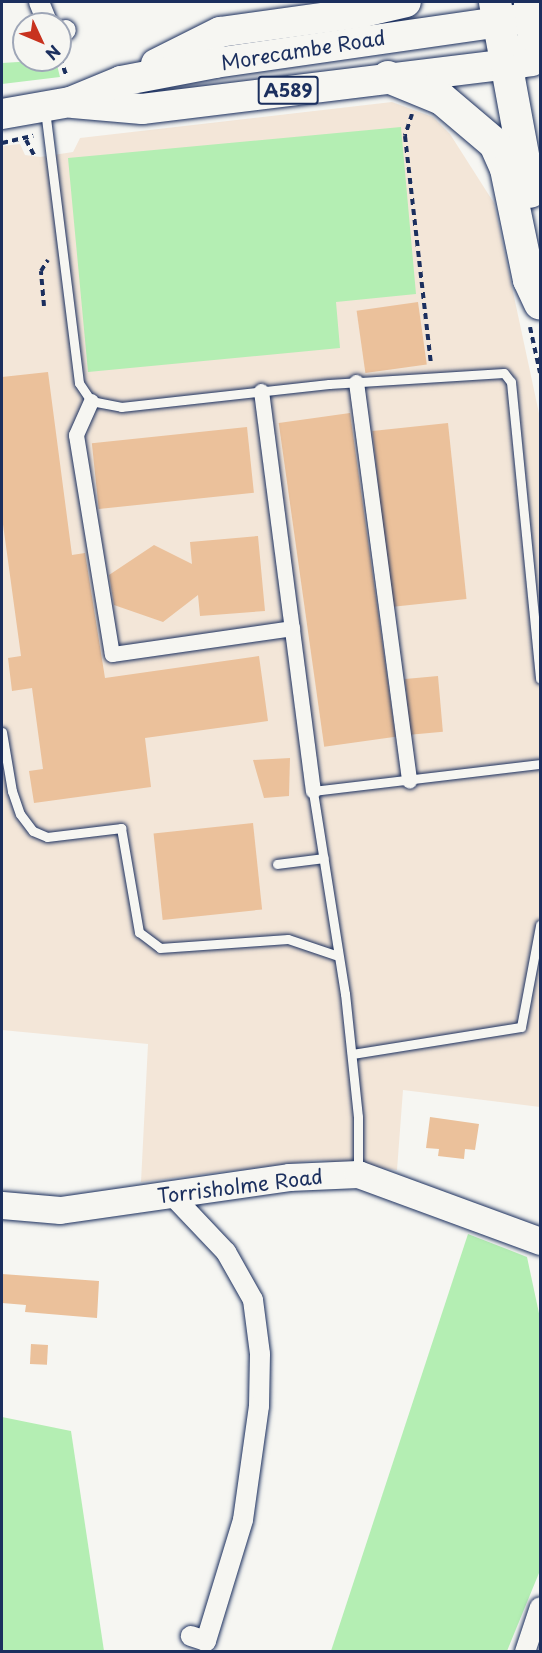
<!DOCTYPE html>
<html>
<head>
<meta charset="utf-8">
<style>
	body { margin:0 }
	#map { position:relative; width:542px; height:1653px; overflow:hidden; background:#f6f6f2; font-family:"Playpen Sans",sans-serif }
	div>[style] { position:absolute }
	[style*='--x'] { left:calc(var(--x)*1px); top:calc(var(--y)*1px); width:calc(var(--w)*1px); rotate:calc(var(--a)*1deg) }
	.built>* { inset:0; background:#f3e6d8 }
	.green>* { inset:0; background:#b4eeb3 }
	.building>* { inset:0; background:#ebc19b; transform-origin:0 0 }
	.path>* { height:4px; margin-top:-2px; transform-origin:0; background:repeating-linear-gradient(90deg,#1b2f5e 0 6px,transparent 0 10.5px) }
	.roads { filter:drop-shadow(0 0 2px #1b2f5e) drop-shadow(0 0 2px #1b2f5e) }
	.service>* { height:9px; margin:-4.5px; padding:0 4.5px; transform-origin:4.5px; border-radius:4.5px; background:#f6f6f2 }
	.pedestrian>* { height:15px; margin:-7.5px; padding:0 7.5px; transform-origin:7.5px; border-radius:7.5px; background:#f6f6f2 }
	.minor>* { height:20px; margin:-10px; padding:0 10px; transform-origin:10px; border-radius:10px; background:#f6f6f2 }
	.secondary>* { height:27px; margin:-13.5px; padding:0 13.5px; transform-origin:13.5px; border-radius:13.5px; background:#f6f6f2 }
	.primary>* { height:30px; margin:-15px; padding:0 15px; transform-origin:15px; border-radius:15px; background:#f6f6f2 }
	.trunk>* { height:32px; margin:-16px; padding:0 16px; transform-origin:16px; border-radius:16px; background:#f6f6f2 }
	span { translate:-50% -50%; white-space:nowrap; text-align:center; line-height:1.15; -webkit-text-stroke:4.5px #f6f6f2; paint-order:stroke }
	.shield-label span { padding:2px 4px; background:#f6f6f2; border:2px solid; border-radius:4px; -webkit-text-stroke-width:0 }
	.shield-label { font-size:18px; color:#1b2f5e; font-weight:700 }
	.street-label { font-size:20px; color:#1b2f5e }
	.frame { position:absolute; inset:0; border:3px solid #1b2f5e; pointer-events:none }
	.north { position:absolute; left:12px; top:12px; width:60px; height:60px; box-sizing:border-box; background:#f6f6f2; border:2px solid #9ea6b7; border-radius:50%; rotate:134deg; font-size:16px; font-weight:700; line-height:24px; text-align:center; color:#1b2f5e }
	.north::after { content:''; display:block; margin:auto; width:21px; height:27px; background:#c8321e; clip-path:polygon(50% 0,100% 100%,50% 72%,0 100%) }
</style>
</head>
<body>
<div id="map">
	<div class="built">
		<i style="clip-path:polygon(392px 102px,433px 117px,450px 134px,494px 203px,540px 418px,540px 1107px,403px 1090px,397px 1170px,318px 1160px,141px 1182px,148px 1044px,2px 1030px,2px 146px,20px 144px,25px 155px,40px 157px,73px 152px,80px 138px)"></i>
	</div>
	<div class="green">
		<i style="clip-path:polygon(50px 60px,57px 65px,60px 77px,2px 84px,2px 63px)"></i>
		<i style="clip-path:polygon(401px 127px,416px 294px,336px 302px,340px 348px,88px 372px,68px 158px)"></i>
		<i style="clip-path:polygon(468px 1234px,527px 1257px,540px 1318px,539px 1573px,507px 1651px,331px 1651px)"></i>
		<i style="clip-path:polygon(2px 1417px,71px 1431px,104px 1651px,2px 1651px)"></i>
	</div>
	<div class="building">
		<i style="left:418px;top:302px;width:63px;height:62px;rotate:82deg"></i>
		<i style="clip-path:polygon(48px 372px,72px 555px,85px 553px,105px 678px,259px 656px,268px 721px,145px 738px,151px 787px,34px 803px,29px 771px,43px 769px,32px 688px,12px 691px,8px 658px,21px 656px,2px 517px,2px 377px)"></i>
		<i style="left:350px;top:413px;width:327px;height:72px;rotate:82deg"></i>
		<i style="left:448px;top:423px;width:177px;height:76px;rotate:84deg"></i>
		<i style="left:247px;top:427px;width:66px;height:156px;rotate:84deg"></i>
		<i style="clip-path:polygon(258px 536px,265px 611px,200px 616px,198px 595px,163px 622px,114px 605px,109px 575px,154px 545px,192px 564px,190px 542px)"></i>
		<i style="left:438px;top:676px;width:56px;height:33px;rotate:85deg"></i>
		<i style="clip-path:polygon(290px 758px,289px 796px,264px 798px,253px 760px)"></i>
		<i style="left:253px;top:823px;width:87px;height:100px;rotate:84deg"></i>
		<i style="clip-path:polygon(430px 1117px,479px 1124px,475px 1150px,465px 1149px,464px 1159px,438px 1156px,439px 1149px,426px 1148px)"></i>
		<i style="clip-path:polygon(2px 1274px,99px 1281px,97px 1318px,25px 1312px,26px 1305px,2px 1303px)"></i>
		<i style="left:31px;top:1344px;width:17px;height:20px;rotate:3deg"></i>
	</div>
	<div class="path">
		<i style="--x:60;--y:58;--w:20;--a:70"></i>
		<i style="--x:412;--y:114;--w:23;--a:108"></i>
		<i style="--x:405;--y:136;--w:230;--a:83.5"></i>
		<i style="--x:26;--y:140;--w:17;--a:62"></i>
		<i style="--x:2;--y:143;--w:32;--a:-13"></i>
		<i style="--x:44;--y:306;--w:35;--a:-95"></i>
		<i style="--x:41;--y:271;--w:13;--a:-58"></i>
		<i style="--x:530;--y:327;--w:47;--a:77.7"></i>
	</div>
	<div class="roads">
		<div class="service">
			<i style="--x:45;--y:110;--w:275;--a:82.9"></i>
			<i style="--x:79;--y:383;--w:22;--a:56"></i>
			<i style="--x:91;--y:401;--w:31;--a:11"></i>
			<i style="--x:121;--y:407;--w:209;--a:-6.3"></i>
			<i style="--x:329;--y:384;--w:175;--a:-3.6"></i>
			<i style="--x:504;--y:373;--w:11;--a:52"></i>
			<i style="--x:511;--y:382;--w:298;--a:84.4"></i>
			<i style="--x:2;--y:732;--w:60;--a:80.4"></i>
			<i style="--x:12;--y:791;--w:24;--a:71"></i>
			<i style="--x:20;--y:814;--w:21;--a:53"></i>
			<i style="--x:33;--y:831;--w:15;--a:23"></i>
			<i style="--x:47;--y:837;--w:75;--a:-6.9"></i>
			<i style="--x:121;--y:828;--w:106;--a:80.2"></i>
			<i style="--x:139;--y:932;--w:26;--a:37"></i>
			<i style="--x:160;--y:948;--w:128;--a:-4"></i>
			<i style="--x:288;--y:939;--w:53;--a:18.8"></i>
			<i style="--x:277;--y:864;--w:47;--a:-7.3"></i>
			<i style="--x:352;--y:1054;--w:171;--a:-9.1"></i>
			<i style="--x:521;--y:1027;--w:104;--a:-79.4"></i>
			<i style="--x:358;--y:1172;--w:55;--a:-90"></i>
			<i style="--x:358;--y:1117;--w:124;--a:-96"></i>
			<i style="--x:345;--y:994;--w:206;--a:-99"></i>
			<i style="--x:313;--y:791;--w:229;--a:-6.8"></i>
		</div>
		<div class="pedestrian">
			<i style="--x:356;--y:382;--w:402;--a:82.4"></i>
			<i style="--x:261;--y:391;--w:403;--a:82.6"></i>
			<i style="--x:91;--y:401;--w:37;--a:114"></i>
			<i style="--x:76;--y:435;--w:222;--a:80.7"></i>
			<i style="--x:112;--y:654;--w:182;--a:-8.2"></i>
		</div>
		<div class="minor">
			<i style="--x:39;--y:2;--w:24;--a:68"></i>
			<i style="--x:60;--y:32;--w:6;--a:-18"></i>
			<i style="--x:171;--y:1194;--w:80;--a:46.5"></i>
			<i style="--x:226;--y:1252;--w:55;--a:60.6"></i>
			<i style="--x:253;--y:1300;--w:54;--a:82.6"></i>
			<i style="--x:260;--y:1354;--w:52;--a:91.1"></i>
			<i style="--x:259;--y:1406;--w:115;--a:98"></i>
			<i style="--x:243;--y:1520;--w:127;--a:107"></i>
			<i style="--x:206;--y:1641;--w:16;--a:-162"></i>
			<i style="--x:525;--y:1652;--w:47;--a:-71.6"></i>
		</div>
		<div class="secondary">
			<i style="--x:2;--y:1205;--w:58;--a:4.9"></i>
			<i style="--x:60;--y:1210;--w:231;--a:-8.2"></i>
			<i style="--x:289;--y:1177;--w:69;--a:-2.5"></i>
			<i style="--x:358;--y:1174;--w:194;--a:20.2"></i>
		</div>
		<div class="primary">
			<i style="--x:156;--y:64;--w:72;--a:-26.6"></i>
			<i style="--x:220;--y:32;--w:145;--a:-7.9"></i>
			<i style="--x:364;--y:12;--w:43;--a:-13.4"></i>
			<i style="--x:73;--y:103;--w:69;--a:5"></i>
			<i style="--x:142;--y:109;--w:393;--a:-7"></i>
			<i style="--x:2;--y:114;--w:69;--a:-10"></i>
			<i style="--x:70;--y:102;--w:55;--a:-22.4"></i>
			<i style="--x:121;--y:81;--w:96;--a:-10.8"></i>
			<i style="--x:215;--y:63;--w:310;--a:-8.2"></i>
		</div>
		<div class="trunk">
			<i style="--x:495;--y:2;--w:193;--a:79.6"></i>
			<i style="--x:518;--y:63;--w:16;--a:-47"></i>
			<i style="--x:529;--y:51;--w:16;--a:-72"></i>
			<i style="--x:534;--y:36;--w:34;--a:-97"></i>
			<i style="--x:388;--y:77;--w:58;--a:22.2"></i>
			<i style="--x:442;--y:99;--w:70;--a:40.3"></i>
			<i style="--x:495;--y:144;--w:27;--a:66"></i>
			<i style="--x:506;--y:169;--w:113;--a:78.3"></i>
			<i style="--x:529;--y:280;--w:26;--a:65"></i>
		</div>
	</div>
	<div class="shield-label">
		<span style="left:288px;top:90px">A589</span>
	</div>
	<div class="street-label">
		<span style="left:303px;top:50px;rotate:-9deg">Morecambe Road</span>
		<span style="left:240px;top:1186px;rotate:-7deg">Torrisholme Road</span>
	</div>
	<div class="frame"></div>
	<div class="north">N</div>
</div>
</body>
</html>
